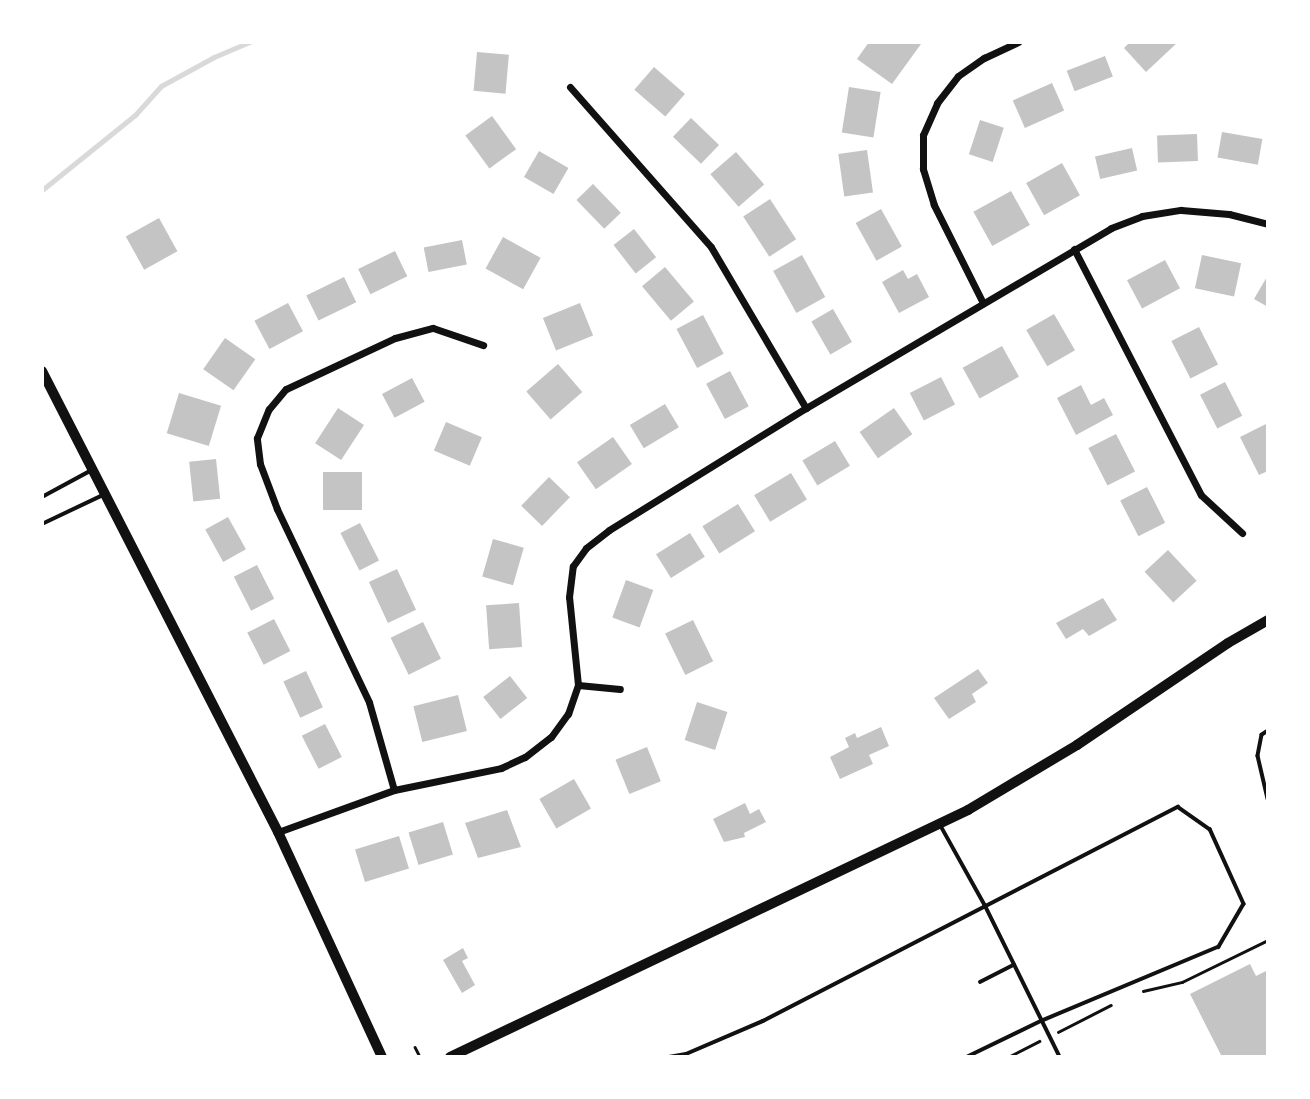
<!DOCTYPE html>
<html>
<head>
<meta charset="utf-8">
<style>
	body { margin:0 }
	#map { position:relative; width:1310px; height:1099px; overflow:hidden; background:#fff; font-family:"Public Sans",sans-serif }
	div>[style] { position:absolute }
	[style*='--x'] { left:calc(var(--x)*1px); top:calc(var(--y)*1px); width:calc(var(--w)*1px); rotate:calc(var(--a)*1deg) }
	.stream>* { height:5px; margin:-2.5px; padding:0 2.5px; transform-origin:2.5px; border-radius:2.5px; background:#d9d9d9 }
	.building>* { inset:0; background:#c4c4c4; transform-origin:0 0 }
	.path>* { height:2.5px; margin:-1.25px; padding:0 1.25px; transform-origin:1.25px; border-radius:1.25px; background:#111 }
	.service>* { height:3.5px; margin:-1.75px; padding:0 1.75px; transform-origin:1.75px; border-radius:1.75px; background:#111 }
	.minor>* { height:7px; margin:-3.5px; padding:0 3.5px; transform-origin:3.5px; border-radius:3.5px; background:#111 }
	.tertiary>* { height:10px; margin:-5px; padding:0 5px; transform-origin:5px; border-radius:5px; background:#111 }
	span { translate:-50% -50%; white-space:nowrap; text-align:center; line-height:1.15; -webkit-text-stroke:5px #fff; paint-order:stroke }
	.frame { position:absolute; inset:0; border:44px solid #fff; pointer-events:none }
</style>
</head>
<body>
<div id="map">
	<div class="stream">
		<i style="--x:42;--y:190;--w:119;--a:-38.9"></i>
		<i style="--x:135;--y:115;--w:39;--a:-48"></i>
		<i style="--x:161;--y:86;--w:60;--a:-28.7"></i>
		<i style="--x:214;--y:57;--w:39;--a:-23"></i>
	</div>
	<div class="building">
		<i style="clip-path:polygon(869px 42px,917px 42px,921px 44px,892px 84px,857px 59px)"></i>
		<i style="clip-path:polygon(1130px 42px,1178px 42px,1146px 72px,1124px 48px)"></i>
		<i style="left:477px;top:52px;width:32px;height:39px;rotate:5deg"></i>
		<i style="left:1105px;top:56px;width:22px;height:41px;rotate:69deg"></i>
		<i style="left:654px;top:67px;width:41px;height:30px;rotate:41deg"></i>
		<i style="left:1052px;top:83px;width:30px;height:43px;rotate:66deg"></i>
		<i style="left:849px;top:87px;width:32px;height:46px;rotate:9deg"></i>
		<i style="left:492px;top:116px;width:41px;height:33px;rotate:54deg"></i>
		<i style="left:691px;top:118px;width:39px;height:26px;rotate:44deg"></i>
		<i style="left:980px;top:120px;width:25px;height:36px;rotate:18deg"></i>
		<i style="left:1222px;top:132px;width:41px;height:26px;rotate:10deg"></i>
		<i style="left:1197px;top:134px;width:27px;height:40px;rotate:88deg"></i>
		<i style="left:1132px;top:148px;width:23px;height:38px;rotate:77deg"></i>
		<i style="left:867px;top:150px;width:43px;height:29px;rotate:82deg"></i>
		<i style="left:539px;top:151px;width:34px;height:30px;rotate:30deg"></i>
		<i style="left:736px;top:152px;width:43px;height:34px;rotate:49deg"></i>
		<i style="left:1062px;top:163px;width:37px;height:41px;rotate:61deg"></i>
		<i style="left:593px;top:184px;width:40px;height:23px;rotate:46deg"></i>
		<i style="left:1011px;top:191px;width:39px;height:43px;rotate:61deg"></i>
		<i style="left:770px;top:199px;width:48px;height:32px;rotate:57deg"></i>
		<i style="left:881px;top:209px;width:43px;height:29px;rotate:61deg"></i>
		<i style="left:159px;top:218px;width:38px;height:38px;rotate:61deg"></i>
		<i style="left:634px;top:229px;width:36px;height:26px;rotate:52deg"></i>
		<i style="left:503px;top:237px;width:43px;height:36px;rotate:29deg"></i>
		<i style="left:462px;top:240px;width:25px;height:39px;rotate:79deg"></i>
		<i style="left:395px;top:251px;width:28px;height:41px;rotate:64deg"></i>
		<i style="left:802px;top:255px;width:48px;height:33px;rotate:61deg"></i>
		<i style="left:1202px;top:255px;width:40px;height:34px;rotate:12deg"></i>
		<i style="left:1165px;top:260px;width:32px;height:43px;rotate:62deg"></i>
		<i style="left:665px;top:267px;width:45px;height:30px;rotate:50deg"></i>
		<i style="clip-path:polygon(903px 270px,908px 279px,917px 274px,929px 297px,899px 313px,882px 282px)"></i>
		<i style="clip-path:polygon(1268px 275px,1268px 307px,1254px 299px)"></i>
		<i style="left:344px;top:277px;width:28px;height:42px;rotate:64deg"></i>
		<i style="left:288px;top:303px;width:32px;height:38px;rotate:62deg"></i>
		<i style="left:580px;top:303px;width:35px;height:40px;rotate:68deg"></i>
		<i style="left:833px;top:309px;width:38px;height:25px;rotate:60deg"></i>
		<i style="left:1054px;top:314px;width:42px;height:32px;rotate:60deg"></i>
		<i style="left:703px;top:315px;width:44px;height:30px;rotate:62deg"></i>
		<i style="left:1199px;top:327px;width:42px;height:31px;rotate:63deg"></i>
		<i style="left:225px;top:338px;width:37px;height:38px;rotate:35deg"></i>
		<i style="left:1002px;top:346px;width:35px;height:45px;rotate:61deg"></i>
		<i style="left:558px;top:364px;width:37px;height:42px;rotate:49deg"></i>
		<i style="left:730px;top:371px;width:40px;height:27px;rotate:62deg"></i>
		<i style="left:941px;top:377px;width:31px;height:35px;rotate:63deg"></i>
		<i style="left:412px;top:378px;width:27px;height:34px;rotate:62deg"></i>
		<i style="left:1225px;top:382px;width:38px;height:28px;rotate:63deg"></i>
		<i style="clip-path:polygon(1081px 385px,1091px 405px,1104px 398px,1113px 415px,1076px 435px,1057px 398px)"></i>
		<i style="left:179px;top:393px;width:44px;height:42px;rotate:17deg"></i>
		<i style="left:665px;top:404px;width:27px;height:41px;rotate:59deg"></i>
		<i style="left:338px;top:408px;width:31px;height:42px;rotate:33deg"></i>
		<i style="left:894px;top:408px;width:32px;height:42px;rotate:55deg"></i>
		<i style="left:446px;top:422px;width:39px;height:31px;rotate:23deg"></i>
		<i style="clip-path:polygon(1268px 423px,1268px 471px,1259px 475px,1240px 437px)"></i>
		<i style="left:1116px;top:434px;width:42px;height:31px;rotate:63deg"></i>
		<i style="left:613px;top:437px;width:33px;height:44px;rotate:55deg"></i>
		<i style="left:835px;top:441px;width:29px;height:38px;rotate:59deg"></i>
		<i style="left:216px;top:459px;width:40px;height:27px;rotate:84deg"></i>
		<i style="left:323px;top:472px;width:39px;height:38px"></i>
		<i style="left:791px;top:473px;width:31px;height:43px;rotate:59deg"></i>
		<i style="left:549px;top:477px;width:29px;height:40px;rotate:44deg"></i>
		<i style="left:1147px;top:487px;width:40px;height:30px;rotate:63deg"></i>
		<i style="left:738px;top:504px;width:32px;height:42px;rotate:58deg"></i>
		<i style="left:228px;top:517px;width:37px;height:26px;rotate:61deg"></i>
		<i style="left:360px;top:523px;width:42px;height:22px;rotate:63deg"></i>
		<i style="left:690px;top:533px;width:28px;height:40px;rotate:58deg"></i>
		<i style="left:493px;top:539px;width:32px;height:39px;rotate:16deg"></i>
		<i style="left:1168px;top:550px;width:42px;height:32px;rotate:47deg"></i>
		<i style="left:257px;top:565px;width:38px;height:26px;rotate:63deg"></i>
		<i style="left:397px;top:569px;width:45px;height:31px;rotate:65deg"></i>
		<i style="left:626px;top:580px;width:29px;height:40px;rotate:20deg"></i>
		<i style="clip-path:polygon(1103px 598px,1117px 620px,1089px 636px,1083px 629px,1066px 639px,1056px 623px)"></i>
		<i style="left:519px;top:603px;width:44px;height:33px;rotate:86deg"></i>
		<i style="left:274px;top:619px;width:36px;height:30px;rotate:63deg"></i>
		<i style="left:693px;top:620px;width:46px;height:31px;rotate:64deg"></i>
		<i style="left:423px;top:622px;width:41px;height:36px;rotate:64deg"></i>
		<i style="clip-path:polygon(978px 669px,988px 683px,972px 694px,976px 702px,949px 719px,934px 698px)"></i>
		<i style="left:306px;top:671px;width:40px;height:25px;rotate:65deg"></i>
		<i style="left:510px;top:676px;width:28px;height:34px;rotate:52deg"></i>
		<i style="left:458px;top:695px;width:37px;height:46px;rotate:76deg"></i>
		<i style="left:697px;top:702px;width:32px;height:40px;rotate:18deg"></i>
		<i style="left:325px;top:724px;width:37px;height:26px;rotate:63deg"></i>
		<i style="clip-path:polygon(881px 727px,889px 746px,869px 755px,873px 764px,840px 779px,830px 757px,849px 747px,845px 738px,855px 733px,857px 738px)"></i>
		<i style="left:647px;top:747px;width:37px;height:34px;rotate:68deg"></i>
		<i style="left:574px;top:779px;width:34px;height:40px;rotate:60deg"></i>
		<i style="clip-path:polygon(745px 803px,750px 814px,759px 809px,766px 822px,744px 833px,745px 837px,724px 842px,713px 819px)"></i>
		<i style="clip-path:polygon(507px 810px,521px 847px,478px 858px,465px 823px)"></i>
		<i style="left:443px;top:822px;width:34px;height:36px;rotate:73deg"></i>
		<i style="left:399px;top:836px;width:34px;height:46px;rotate:73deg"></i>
		<i style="clip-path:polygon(463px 948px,468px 958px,462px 961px,475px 985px,462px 993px,443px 960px)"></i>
		<i style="clip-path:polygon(1250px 964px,1256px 976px,1268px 970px,1268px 1057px,1222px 1057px,1190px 994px)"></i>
	</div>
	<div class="path">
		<i style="--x:1143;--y:991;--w:40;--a:-13"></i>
		<i style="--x:1182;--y:982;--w:96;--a:-26"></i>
		<i style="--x:1058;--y:1032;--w:59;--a:-27"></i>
		<i style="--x:415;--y:1047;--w:11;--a:63"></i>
		<i style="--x:1008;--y:1057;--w:35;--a:-27"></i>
	</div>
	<div class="service">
		<i style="--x:42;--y:497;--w:57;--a:-28.4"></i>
		<i style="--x:42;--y:524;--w:68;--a:-25.4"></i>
		<i style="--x:1268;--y:731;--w:7;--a:146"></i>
		<i style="--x:1262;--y:735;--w:21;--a:101"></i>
		<i style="--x:1258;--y:756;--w:44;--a:76.9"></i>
		<i style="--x:941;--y:826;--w:90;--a:60.9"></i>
		<i style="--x:985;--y:905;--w:169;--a:63.7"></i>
		<i style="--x:980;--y:982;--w:38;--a:-27"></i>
		<i style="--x:669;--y:1057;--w:17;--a:-10"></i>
		<i style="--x:686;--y:1054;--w:84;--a:-23.2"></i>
		<i style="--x:763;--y:1021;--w:467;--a:-27.3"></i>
		<i style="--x:1178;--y:807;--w:39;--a:35"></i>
		<i style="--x:1210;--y:829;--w:82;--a:65.6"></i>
		<i style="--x:1244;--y:904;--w:50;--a:120.2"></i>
		<i style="--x:1219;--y:947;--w:192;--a:157.3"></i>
		<i style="--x:1042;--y:1021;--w:82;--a:154.1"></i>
	</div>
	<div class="minor">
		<i style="--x:570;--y:87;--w:213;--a:48.6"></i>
		<i style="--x:711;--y:247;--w:187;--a:59.5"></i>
		<i style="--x:1074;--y:249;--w:277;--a:62.7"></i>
		<i style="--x:1201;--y:495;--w:56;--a:42.8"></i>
		<i style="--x:983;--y:303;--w:110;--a:-116.6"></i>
		<i style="--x:934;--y:205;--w:38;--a:-107"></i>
		<i style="--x:923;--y:169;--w:34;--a:-90"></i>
		<i style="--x:923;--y:135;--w:35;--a:-66"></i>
		<i style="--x:937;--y:103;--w:34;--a:-52"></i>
		<i style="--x:958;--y:76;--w:32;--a:-35"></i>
		<i style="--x:984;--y:58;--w:38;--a:-25"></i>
		<i style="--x:578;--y:685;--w:42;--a:5.4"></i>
		<i style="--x:394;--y:790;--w:91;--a:-105.9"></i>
		<i style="--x:369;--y:702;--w:214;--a:-115.5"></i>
		<i style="--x:277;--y:509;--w:48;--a:-110.7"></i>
		<i style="--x:260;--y:464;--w:26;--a:-97"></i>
		<i style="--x:257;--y:438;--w:31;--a:-68"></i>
		<i style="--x:269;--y:409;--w:26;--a:-50"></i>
		<i style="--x:286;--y:389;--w:120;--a:-25.1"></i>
		<i style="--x:395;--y:338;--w:39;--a:-15"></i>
		<i style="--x:433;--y:328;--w:53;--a:18.8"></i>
		<i style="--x:278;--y:832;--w:123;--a:-19.9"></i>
		<i style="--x:394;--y:790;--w:109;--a:-11.6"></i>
		<i style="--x:501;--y:768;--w:26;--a:-25"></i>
		<i style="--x:525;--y:757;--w:33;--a:-38"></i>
		<i style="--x:551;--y:737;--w:29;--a:-54"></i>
		<i style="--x:568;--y:714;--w:31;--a:-71"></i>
		<i style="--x:578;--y:685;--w:88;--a:-95.8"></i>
		<i style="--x:569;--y:597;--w:31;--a:-83"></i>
		<i style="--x:573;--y:566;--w:22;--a:-54"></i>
		<i style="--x:586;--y:548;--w:29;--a:-38"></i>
		<i style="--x:609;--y:530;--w:232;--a:-31.8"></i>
		<i style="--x:806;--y:408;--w:354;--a:-30.5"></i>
		<i style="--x:1111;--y:228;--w:33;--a:-21"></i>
		<i style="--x:1142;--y:216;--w:39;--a:-9"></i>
		<i style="--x:1181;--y:210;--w:48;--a:4.8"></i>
		<i style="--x:1229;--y:214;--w:40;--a:14.4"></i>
	</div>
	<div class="tertiary">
		<i style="--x:42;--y:371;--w:518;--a:62.89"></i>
		<i style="--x:278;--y:832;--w:248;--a:65.2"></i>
		<i style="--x:450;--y:1057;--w:574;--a:-25.49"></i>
		<i style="--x:968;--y:810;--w:127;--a:-30.8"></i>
		<i style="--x:1077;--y:745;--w:182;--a:-34"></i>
		<i style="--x:1228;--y:643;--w:46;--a:-29.9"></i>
	</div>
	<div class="frame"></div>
</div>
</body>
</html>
